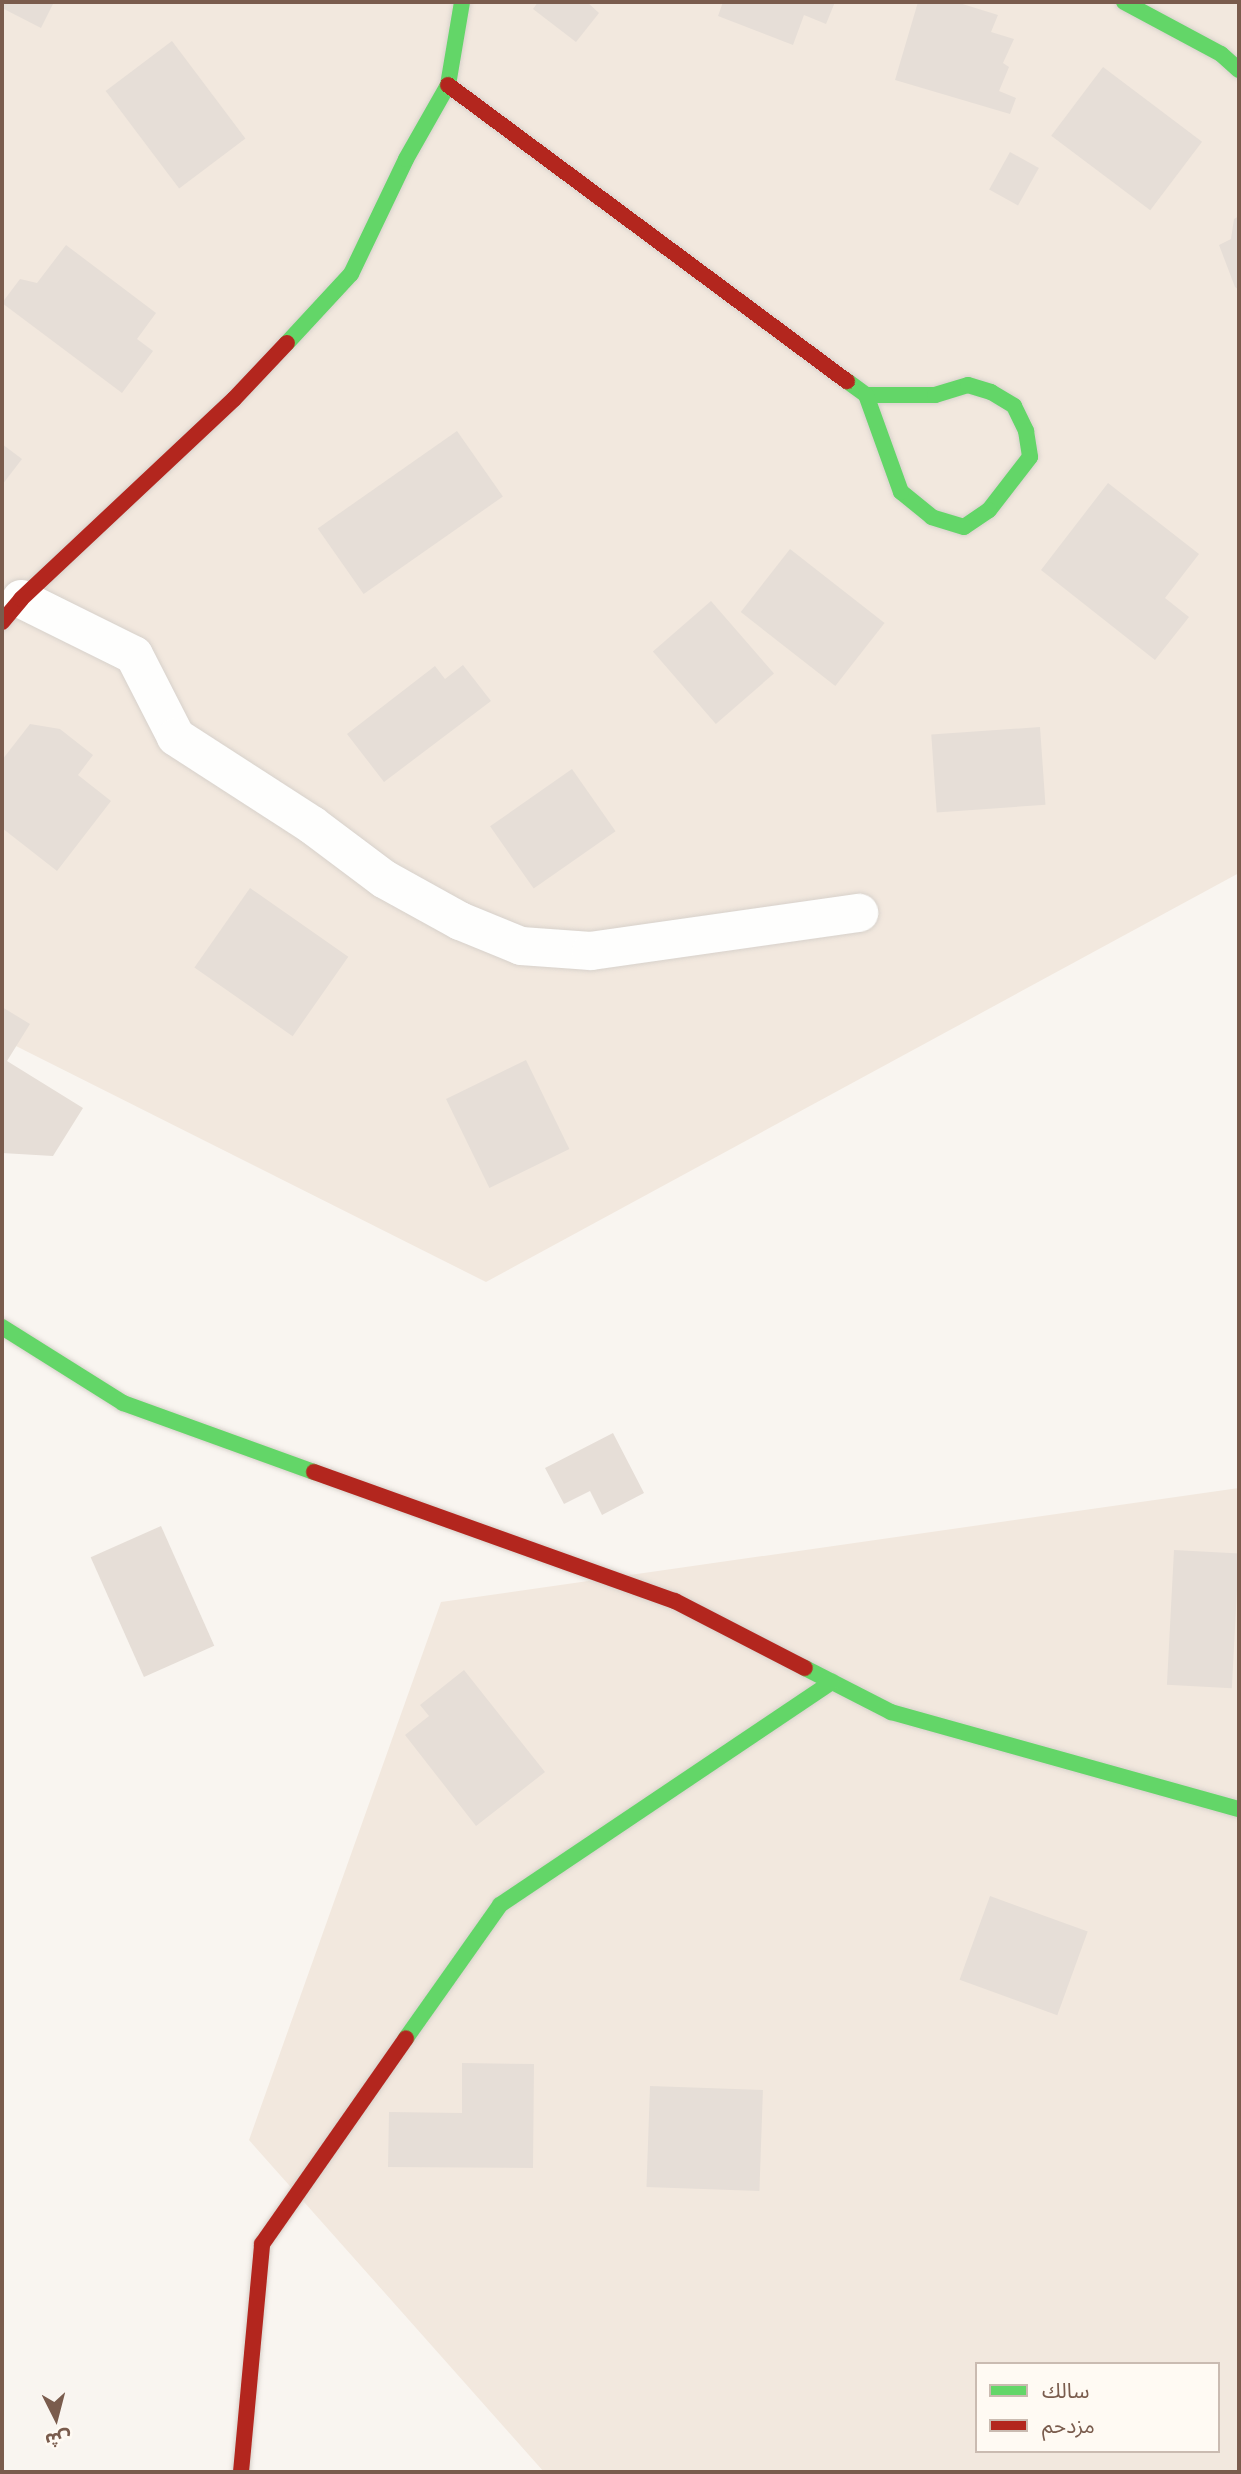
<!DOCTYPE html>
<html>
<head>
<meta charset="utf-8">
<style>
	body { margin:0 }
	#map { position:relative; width:1241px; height:2474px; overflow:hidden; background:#f9f5f0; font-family:Montserrat,"Noto Sans Arabic",sans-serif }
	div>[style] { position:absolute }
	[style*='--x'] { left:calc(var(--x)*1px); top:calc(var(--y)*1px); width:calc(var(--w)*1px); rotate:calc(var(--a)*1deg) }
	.residential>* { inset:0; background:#f2e8de }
	.building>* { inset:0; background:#e6ded7; transform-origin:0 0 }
	.roads { filter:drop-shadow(0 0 2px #d7d1cb) drop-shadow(0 0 2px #d7d1cb) }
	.street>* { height:38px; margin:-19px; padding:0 19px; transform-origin:19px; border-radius:19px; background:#fefefd }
	.fast>* { height:16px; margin:-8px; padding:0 8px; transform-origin:8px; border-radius:8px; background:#63d668 }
	.jam>* { height:16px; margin:-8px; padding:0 8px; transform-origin:8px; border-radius:8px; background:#b3261e }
	span { translate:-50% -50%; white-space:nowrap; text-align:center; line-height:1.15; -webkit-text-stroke:7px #fffaf3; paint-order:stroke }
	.frame { position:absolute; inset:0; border:4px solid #7a5c4d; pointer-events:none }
	.legend { position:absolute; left:975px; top:2362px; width:245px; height:91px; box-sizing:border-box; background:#fffaf3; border:2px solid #cabbb1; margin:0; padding:9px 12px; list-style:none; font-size:21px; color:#7a5c4d }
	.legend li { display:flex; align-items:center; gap:14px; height:35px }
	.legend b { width:35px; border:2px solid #cabbb1 }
	.north { position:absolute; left:21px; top:2383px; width:70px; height:70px; -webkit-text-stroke:5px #fffaf3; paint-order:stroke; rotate:174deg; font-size:19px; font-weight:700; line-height:28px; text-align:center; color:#7a5c4d }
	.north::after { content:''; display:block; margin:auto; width:24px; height:32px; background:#7a5c4d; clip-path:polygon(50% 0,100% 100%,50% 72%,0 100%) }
</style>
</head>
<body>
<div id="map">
	<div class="residential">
		<i style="clip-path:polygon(2px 2px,1239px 2px,1239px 873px,486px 1282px,2px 1039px)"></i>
		<i style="clip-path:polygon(evenodd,1239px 1488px,1239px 2472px,544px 2472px,249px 2140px,441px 1602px,1239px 1488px,977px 2364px,1218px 2364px,1218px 2451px,977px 2451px,977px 2364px)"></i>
	</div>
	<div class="building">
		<i style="clip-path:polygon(2px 2px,54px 2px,41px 28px,2px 8px)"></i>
		<i style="clip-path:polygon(538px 2px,587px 2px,599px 13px,576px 42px,533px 9px)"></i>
		<i style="clip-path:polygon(723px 2px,835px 2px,826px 24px,804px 15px,793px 45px,718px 16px)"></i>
		<i style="clip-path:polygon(918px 2px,956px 2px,998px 15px,991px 32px,1014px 39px,1003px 63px,1009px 67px,999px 91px,1016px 98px,1010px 114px,895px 80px)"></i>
		<i style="left:172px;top:41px;width:122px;height:83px;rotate:53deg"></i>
		<i style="left:1103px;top:67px;width:124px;height:86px;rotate:37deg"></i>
		<i style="left:1010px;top:152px;width:33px;height:43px;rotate:29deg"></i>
		<i style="clip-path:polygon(1239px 216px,1239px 290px,1235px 287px,1219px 245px,1231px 239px,1234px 219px)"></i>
		<i style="clip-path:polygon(66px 245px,156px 313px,137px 339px,153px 351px,122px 393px,2px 303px,20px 279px,37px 283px)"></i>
		<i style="left:457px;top:431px;width:80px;height:170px;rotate:55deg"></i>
		<i style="clip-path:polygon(2px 444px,22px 459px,2px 485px)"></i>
		<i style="clip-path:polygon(1108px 483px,1199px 554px,1165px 598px,1189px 617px,1155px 660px,1041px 570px)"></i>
		<i style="left:790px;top:549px;width:120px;height:80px;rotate:38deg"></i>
		<i style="left:711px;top:601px;width:96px;height:77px;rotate:49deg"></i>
		<i style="clip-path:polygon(463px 665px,491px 701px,384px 782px,347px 734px,435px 666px,445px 679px)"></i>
		<i style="clip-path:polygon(30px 724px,60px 729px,93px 755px,78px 775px,111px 801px,57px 871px,2px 828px,2px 760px)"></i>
		<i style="left:1040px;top:727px;width:78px;height:109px;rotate:86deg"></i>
		<i style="left:572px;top:769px;width:76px;height:100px;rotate:55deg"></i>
		<i style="left:250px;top:888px;width:120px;height:97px;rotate:35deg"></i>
		<i style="clip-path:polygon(2px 1007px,30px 1024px,7px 1061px,83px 1108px,53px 1156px,2px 1153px)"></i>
		<i style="left:526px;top:1060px;width:99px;height:89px;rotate:64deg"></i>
		<i style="clip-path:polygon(613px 1433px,644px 1493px,602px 1515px,590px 1491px,564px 1504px,545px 1468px)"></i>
		<i style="left:161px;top:1526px;width:131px;height:77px;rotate:66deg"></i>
		<i style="left:1174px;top:1550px;width:65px;height:135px;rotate:3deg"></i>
		<i style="clip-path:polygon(464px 1670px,545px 1772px,476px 1826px,405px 1735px,429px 1716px,420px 1705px)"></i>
		<i style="left:990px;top:1896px;width:104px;height:89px;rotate:20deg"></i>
		<i style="clip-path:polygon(462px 2063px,534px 2064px,533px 2168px,388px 2167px,389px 2112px,462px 2113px)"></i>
		<i style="left:650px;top:2086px;width:113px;height:101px;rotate:2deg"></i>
	</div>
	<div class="roads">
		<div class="street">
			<i style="--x:21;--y:599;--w:126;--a:26.4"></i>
			<i style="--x:134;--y:655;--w:92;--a:62.9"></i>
			<i style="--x:176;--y:737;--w:162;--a:32.9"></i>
			<i style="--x:312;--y:825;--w:90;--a:36.9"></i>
			<i style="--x:384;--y:879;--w:87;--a:28.9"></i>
			<i style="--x:460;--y:921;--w:66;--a:22.3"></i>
			<i style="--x:521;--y:946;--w:70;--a:4.1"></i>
			<i style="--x:591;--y:951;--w:271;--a:-8.1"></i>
		</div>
		<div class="fast">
			<i style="--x:1124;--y:2;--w:110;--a:28.2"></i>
			<i style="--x:1221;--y:54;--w:24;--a:42"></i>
			<i style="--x:287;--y:343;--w:94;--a:-47.2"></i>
			<i style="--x:351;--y:274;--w:127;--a:-64.4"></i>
			<i style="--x:406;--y:159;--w:85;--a:-60.4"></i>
			<i style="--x:448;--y:85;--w:84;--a:-80.4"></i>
			<i style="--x:847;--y:381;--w:24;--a:36"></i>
			<i style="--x:866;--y:395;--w:69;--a:0"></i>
			<i style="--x:935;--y:395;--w:34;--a:-17"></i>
			<i style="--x:968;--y:385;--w:24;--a:17"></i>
			<i style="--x:991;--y:392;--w:27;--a:31"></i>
			<i style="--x:1014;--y:406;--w:28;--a:64"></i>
			<i style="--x:1026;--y:431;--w:26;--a:81"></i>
			<i style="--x:1030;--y:457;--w:67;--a:127.7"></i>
			<i style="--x:989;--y:510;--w:30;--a:146"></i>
			<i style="--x:964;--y:527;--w:34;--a:-163"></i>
			<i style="--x:932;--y:517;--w:40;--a:-141"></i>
			<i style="--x:901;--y:492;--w:103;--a:-109.8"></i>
			<i style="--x:2;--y:1327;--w:143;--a:32.1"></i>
			<i style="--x:123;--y:1403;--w:203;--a:19.9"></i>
			<i style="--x:805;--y:1668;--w:97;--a:27.1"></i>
			<i style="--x:891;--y:1712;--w:361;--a:15.6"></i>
			<i style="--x:406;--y:2038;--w:163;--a:-54.7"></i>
			<i style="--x:500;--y:1905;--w:400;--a:-33.9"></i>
		</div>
		<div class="jam">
			<i style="--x:448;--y:85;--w:497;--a:36.6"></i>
			<i style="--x:2;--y:622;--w:30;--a:-50"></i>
			<i style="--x:21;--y:599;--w:292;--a:-43.2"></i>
			<i style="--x:234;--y:399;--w:77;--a:-46.6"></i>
			<i style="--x:314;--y:1472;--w:383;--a:19.7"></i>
			<i style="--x:675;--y:1601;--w:146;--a:27.3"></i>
			<i style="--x:241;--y:2472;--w:229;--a:-84.7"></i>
			<i style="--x:262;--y:2244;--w:251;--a:-55"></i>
		</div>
	</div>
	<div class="frame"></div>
	<ul class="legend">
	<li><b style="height:9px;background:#63d668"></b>سالك</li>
	<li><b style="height:9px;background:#b3261e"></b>مزدحم</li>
	</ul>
	<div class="north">ش</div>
</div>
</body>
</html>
